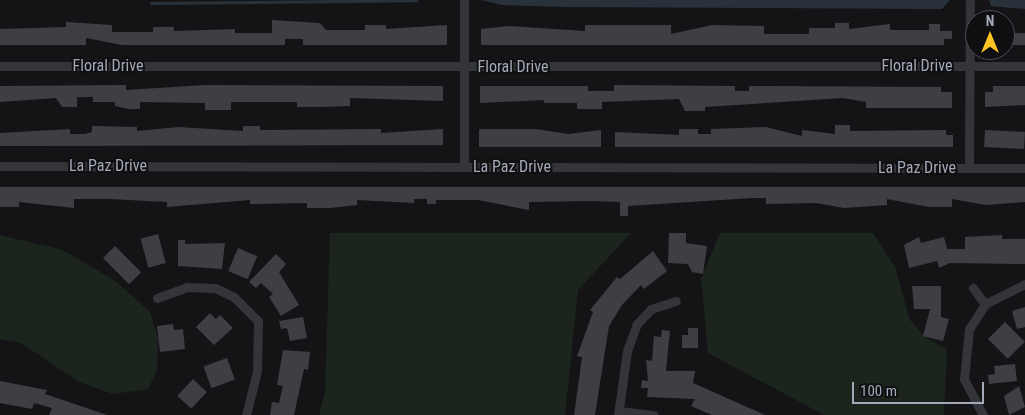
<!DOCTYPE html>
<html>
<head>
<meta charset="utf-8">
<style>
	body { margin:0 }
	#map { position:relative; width:1025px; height:415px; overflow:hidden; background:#141416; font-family:"Roboto Condensed",sans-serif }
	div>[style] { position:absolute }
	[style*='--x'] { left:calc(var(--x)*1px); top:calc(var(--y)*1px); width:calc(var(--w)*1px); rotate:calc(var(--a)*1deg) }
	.green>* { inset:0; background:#1b241d }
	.water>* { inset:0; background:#29323b }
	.stream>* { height:2.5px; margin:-1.25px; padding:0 1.25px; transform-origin:1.25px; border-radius:1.25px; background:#29323b }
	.building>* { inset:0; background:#3e3e44; transform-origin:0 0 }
	.minor>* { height:9px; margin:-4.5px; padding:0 4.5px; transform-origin:4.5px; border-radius:4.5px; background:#34353b }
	span { translate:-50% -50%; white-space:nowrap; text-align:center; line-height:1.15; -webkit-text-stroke:4px #0f0f11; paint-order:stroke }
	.street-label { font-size:16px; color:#a4a9b8 }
	.north { position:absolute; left:965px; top:10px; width:50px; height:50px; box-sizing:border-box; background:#0f0f11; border:1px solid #4b4d54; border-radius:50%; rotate:0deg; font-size:14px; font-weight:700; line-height:20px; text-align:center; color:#a4a9b8 }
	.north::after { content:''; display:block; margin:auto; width:18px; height:22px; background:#ffc323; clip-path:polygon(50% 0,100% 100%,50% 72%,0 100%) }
	.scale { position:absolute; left:852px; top:382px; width:132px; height:22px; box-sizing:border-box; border:2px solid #a4a9b8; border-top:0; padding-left:6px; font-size:15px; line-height:18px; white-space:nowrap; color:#a4a9b8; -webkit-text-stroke:4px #0f0f11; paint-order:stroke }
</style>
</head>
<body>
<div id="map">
	<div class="green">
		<i style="clip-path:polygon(330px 233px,631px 233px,578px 290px,565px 415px,319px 415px,325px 392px)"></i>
		<i style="clip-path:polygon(720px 233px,873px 233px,895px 267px,910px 320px,926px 338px,947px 349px,944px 415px,824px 415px,708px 353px,701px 279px)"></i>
		<i style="clip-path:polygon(0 235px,63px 250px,117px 282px,150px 312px,158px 338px,157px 370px,148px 389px,113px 394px,79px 382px,21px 343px,0 339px)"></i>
	</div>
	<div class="water">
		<i style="clip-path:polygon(481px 0,950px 0,942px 9px,566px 7px,502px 5px)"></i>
		<i style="clip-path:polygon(989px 0,1025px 0,1025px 9px,991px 6px)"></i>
	</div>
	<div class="stream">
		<i style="--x:151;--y:3;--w:265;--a:-0.6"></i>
	</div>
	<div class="building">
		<i style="clip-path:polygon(272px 20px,320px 23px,326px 30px,365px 30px,365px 25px,386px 25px,386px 29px,447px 25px,447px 45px,303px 45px,303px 39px,285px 39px,285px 45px,122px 45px,86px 38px,86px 45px,0 45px,0 29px,66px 27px,66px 22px,112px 25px,112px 32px,153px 32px,153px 27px,174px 27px,174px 31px,235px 29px,235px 33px,272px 33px)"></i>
		<i style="clip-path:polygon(835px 23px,849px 23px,849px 29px,890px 24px,890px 30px,929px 30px,929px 24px,940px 24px,940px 31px,952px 31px,952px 39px,944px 39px,944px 45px,481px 45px,481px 29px,509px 26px,585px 31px,585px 25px,671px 25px,671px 34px,712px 25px,764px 26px,764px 34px,809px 34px,809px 28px,835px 28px)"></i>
		<i style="left:1025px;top:33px;width:12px;height:20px;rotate:90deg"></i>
		<i style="clip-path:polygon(126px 85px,126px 90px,205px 85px,443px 86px,443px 101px,350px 98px,350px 106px,321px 107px,297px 107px,297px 102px,231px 102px,231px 110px,205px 110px,205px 103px,140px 102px,140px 109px,128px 109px,115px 106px,115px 102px,93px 102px,93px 97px,77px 97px,77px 107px,62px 107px,56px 98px,0 102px,0 86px)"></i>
		<i style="clip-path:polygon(614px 85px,735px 86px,735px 91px,749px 91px,749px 86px,941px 87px,941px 92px,952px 92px,952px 108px,866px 108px,866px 102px,843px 98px,705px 107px,705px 111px,685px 111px,679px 99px,602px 102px,602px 109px,577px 109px,577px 103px,544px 103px,544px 100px,480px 103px,480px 86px,588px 86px,588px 91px,614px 91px)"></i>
		<i style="clip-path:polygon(993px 86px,1025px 86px,1025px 105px,985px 107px,985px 92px,993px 92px)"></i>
		<i style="clip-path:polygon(835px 125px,850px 125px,850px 131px,946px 130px,946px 135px,953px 135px,953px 147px,615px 147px,615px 132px,679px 135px,679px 129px,698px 129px,698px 134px,711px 134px,711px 129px,766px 127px,802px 136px,802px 130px,835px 134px)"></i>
		<i style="clip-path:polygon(92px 126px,137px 127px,137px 131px,178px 127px,243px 131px,243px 126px,260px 126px,260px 130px,381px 129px,381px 133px,443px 129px,443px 145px,0 146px,0 133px,70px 129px,70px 134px,85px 134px,92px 132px)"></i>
		<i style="clip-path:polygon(479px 129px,536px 129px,568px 134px,601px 130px,601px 147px,479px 147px)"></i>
		<i style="left:985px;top:130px;width:40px;height:17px;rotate:3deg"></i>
		<i style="clip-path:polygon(0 187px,1025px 187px,1025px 202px,986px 205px,952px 199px,952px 207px,929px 207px,887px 199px,887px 205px,844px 208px,816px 203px,766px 204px,766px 198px,752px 198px,628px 206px,628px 216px,620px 216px,620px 202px,590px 201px,529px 202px,529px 210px,478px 200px,436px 200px,436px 204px,427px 204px,427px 199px,414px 199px,414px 203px,357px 200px,357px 205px,330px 208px,307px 208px,307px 203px,250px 204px,250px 200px,167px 207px,167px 202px,110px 199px,74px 199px,74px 208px,19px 202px,19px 207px,0 207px)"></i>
		<i style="clip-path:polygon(669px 233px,686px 233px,686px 243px,707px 246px,703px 274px,692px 272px,688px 264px,668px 263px)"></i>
		<i style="left:158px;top:234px;width:30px;height:18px;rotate:75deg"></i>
		<i style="clip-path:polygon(1002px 235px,1002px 239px,1025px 239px,1025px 264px,950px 263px,939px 268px,937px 261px,909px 268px,904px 245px,919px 237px,921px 243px,944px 237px,947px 249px,965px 249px,965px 237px)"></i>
		<i style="clip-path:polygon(178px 240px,185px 240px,185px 244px,225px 243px,222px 269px,178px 266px)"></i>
		<i style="left:115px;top:246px;width:37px;height:17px;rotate:45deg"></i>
		<i style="left:238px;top:248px;width:21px;height:25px;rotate:23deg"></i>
		<i style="clip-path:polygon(653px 251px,667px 271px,644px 289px,641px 285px,622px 305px,609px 326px,595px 415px,574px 415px,582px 357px,577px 356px,593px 312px,590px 310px,617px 277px,620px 279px)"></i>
		<i style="clip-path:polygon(276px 254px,286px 264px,279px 272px,299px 305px,281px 316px,269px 297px,273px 294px,261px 283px,256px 288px,249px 282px)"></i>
		<i style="clip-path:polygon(912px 286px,941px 286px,941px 317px,949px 319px,943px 341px,923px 336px,930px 309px,914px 309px)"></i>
		<i style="clip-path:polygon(1025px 307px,1025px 327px,1017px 329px,1012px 311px)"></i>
		<i style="clip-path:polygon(210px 313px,216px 319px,220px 315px,233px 328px,214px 345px,196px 327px)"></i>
		<i style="clip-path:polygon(303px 317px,307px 338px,290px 341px,287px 328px,281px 329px,279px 321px)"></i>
		<i style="left:1005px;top:322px;width:28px;height:24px;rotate:45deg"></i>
		<i style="clip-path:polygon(173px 324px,174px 330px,183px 329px,185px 349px,160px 352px,157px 326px)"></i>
		<i style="clip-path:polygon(688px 328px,698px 328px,698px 348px,682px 348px,682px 335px,688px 335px)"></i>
		<i style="clip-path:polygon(662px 330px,670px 331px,666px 371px,695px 371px,693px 383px,765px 415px,712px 415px,691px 406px,695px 399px,647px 397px,648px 388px,641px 388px,642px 380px,648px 381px,646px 360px,652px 361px,654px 336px,661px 337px)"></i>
		<i style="clip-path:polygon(283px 350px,310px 352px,308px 370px,304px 369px,294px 415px,270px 415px,272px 402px,279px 403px,283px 386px,277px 385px)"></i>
		<i style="left:227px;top:358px;width:23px;height:25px;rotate:70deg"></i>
		<i style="clip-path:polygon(1015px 364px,1017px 381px,989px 384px,988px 375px,995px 374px,994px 366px)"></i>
		<i style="left:193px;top:379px;width:19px;height:23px;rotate:43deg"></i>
		<i style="clip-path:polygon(0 381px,47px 390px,45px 394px,107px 415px,49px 415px,52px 408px,34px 403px,32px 409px,0 403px)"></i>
		<i style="clip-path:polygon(1019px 386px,1025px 407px,1009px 415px,1004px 396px)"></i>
	</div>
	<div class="minor">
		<i style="--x:0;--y:66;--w:1025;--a:0"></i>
		<i style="--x:0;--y:166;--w:1025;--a:0.11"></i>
		<i style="--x:464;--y:167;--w:167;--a:-90"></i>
		<i style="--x:969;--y:168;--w:168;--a:-89.7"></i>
		<i style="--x:973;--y:288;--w:20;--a:53"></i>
		<i style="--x:157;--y:298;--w:32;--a:-20"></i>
		<i style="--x:187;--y:287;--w:28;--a:2"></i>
		<i style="--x:215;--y:288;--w:21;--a:25"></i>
		<i style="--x:234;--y:297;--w:34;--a:45"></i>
		<i style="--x:258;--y:321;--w:50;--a:91.1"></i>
		<i style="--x:257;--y:371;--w:45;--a:104"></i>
		<i style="--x:619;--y:411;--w:35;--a:7"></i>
		<i style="--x:618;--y:415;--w:65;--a:-82"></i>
		<i style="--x:627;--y:351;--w:29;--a:-70"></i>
		<i style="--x:637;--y:324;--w:21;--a:-47"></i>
		<i style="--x:651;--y:309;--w:26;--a:-18"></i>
		<i style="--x:983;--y:415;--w:41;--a:-117.8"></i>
		<i style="--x:964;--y:379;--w:50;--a:-84.3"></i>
		<i style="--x:969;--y:329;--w:30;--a:-57"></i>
		<i style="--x:985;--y:304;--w:45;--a:-26.6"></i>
	</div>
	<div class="street-label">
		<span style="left:108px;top:66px">Floral Drive</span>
		<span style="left:917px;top:66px">Floral Drive</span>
		<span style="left:513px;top:67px">Floral Drive</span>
		<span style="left:108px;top:166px">La Paz Drive</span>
		<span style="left:512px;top:167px">La Paz Drive</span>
		<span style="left:917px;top:168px">La Paz Drive</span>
	</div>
	<div class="north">N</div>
	<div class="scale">100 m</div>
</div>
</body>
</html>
